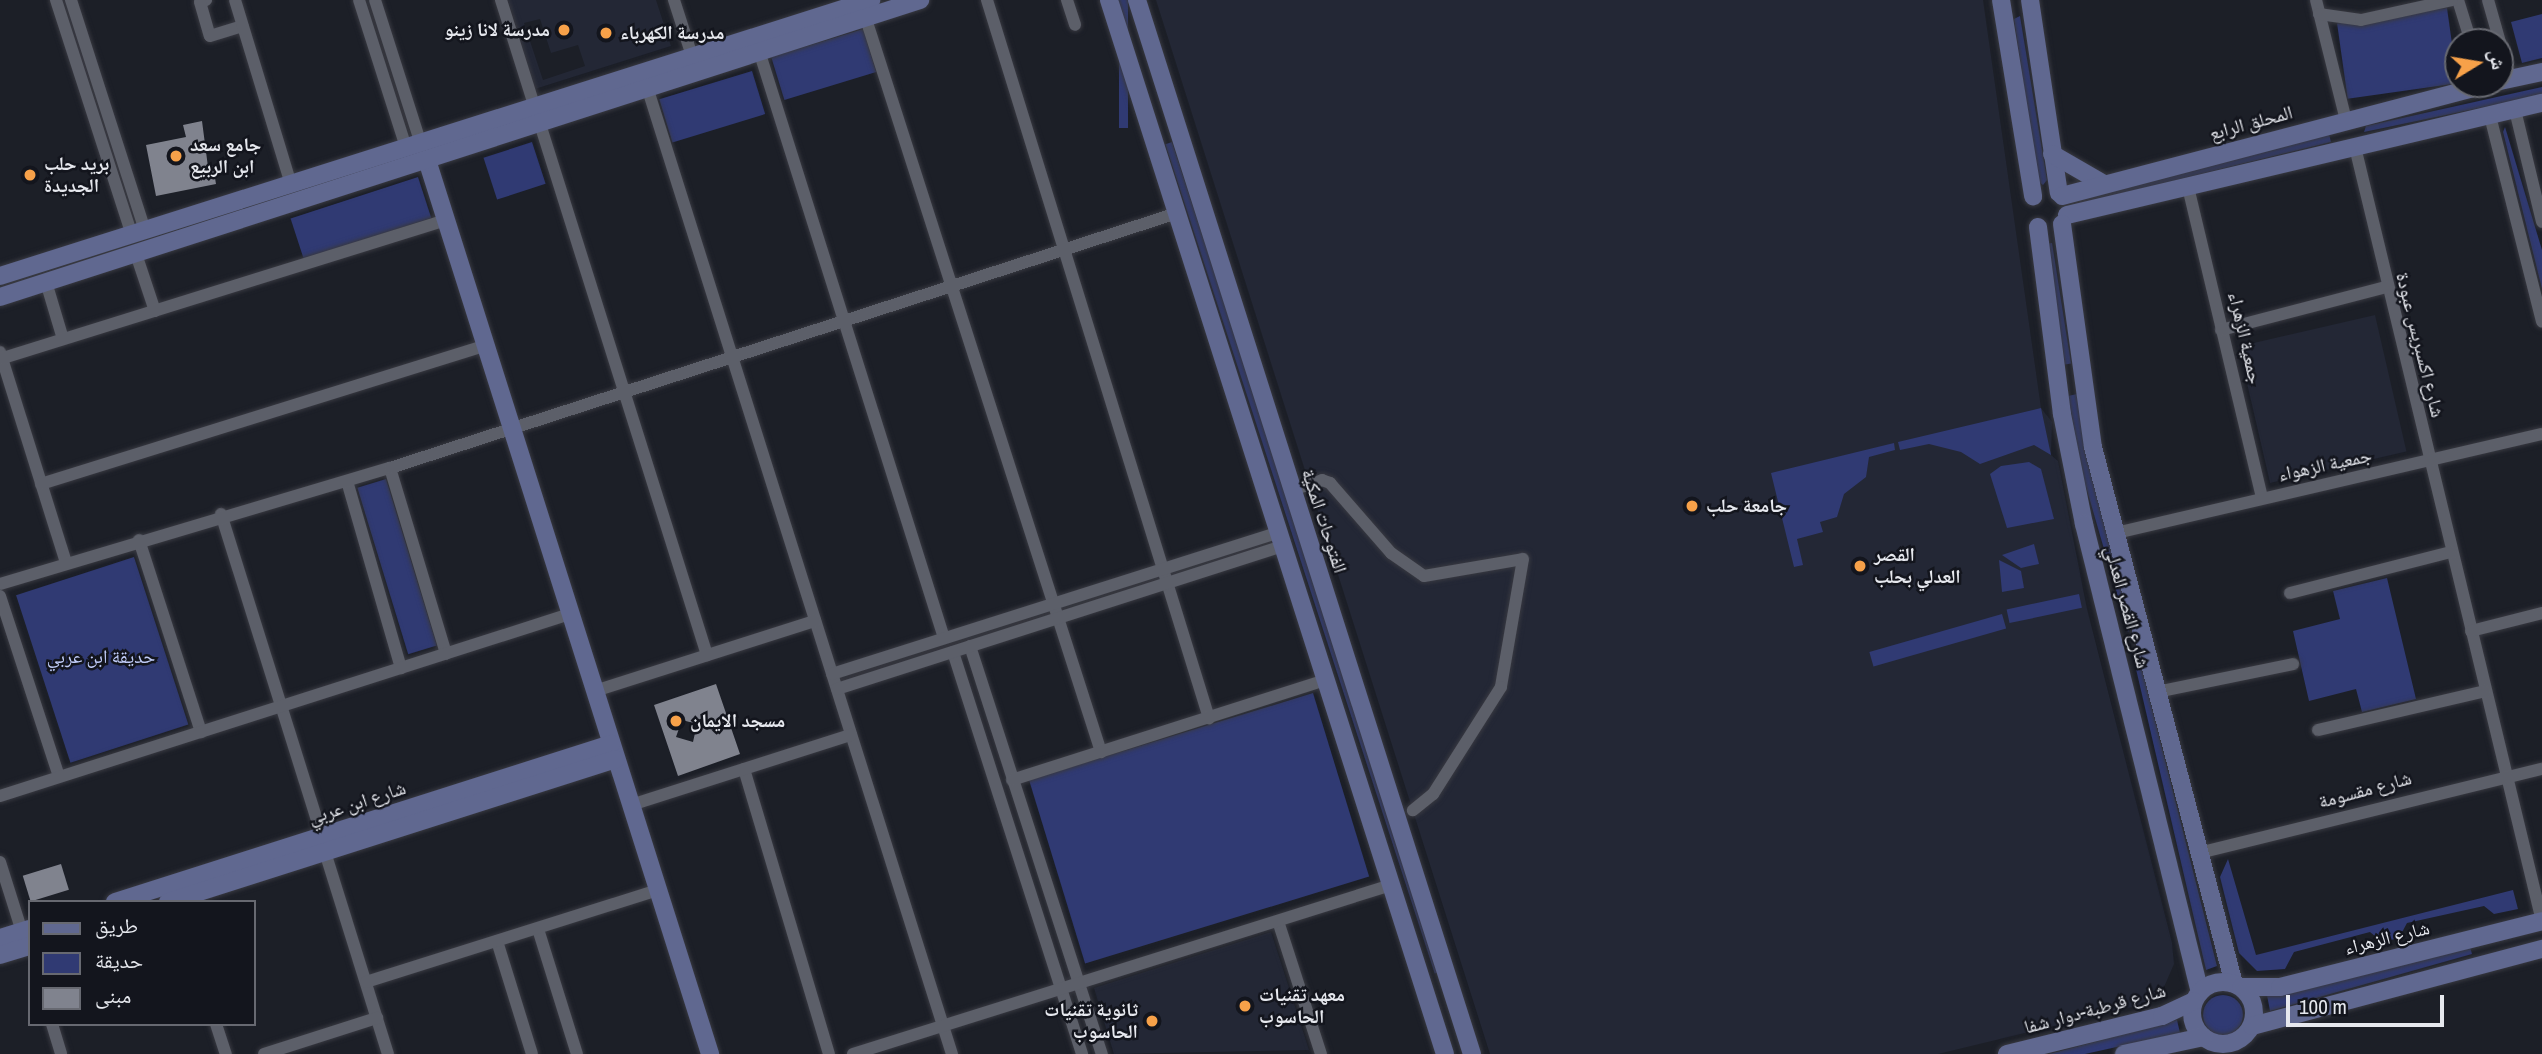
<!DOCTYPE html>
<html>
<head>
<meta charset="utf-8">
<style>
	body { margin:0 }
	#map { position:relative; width:2542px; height:1054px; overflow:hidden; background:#1c1f27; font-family:"Archivo Narrow","Noto Naskh Arabic",sans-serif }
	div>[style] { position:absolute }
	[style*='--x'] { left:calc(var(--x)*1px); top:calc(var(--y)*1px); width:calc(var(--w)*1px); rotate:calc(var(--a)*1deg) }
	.built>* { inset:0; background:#232735; transform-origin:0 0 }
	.green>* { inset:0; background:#303a73; transform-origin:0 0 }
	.round { border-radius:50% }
	.building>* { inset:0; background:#80838e; transform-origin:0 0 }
	.roads { filter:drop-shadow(0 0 2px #383941) drop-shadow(0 0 2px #383941) }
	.street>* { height:12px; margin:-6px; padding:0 6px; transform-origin:6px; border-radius:6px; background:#5c5f69 }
	.secondary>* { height:18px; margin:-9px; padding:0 9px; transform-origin:9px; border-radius:9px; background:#606890 }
	.secondary>.ring { margin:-9px; padding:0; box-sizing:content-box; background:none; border:18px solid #606890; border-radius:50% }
	.dots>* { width:19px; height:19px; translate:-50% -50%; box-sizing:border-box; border:4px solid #13151d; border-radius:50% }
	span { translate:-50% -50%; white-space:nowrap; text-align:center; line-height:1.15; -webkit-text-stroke:5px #13151d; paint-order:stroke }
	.poi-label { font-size:19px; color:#e6e8ee; font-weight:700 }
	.right { translate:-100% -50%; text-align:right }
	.left { translate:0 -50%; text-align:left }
	.street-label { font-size:19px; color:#e6e8ee }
	.park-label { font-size:19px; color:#c0ccf8 }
	.legend { position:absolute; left:28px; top:900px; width:228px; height:126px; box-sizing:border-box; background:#13151d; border:2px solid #676971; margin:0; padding:9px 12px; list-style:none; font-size:21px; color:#e6e8ee }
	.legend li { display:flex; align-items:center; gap:14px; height:35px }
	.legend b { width:35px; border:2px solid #676971 }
	.north { position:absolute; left:2444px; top:28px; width:70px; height:70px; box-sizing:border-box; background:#13151d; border:2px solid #676971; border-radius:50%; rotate:79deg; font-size:19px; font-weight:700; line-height:28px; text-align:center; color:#e6e8ee }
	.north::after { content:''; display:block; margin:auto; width:24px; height:32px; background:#f7a149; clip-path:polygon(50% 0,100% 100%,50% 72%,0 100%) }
	.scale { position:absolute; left:2286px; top:995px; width:158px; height:32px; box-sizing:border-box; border:4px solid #e6e8ee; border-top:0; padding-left:9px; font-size:21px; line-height:24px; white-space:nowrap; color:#e6e8ee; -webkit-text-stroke:5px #13151d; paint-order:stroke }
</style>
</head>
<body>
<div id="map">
	<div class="built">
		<i style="clip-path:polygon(evenodd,508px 0,656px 0,671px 46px,535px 89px,508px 0,540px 19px,551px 53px,578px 45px,585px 66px,543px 80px,524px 23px,540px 19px)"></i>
		<i style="clip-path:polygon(1156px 0,1983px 0,2041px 408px,2052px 422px,2051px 455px,2058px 461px,2087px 609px,2172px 943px,2174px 964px,2161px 994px,2148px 1003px,1938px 1054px,1490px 1054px)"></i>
		<i style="left:2375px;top:315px;width:140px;height:140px;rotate:77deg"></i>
		<i style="clip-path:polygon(1271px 932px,1309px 1050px,1114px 1054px,1094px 988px)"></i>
	</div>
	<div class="green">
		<i style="left:1119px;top:0;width:9px;height:128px"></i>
		<i style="left:2447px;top:8px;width:76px;height:111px;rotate:82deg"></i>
		<i style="clip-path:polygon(2542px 14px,2542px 58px,2522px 63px,2511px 22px)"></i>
		<i style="clip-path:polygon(2020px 16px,2047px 180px,2043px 185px,2038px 181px,2014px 19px)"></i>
		<i style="left:863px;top:29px;width:45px;height:96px;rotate:73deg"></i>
		<i style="left:752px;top:71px;width:45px;height:97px;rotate:73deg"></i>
		<i style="clip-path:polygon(2542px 87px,2542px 95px,2364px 132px,2366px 126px)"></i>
		<i style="clip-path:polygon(2505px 127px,2542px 250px,2542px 289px,2503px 132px)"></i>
		<i style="clip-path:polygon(2329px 134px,2331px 142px,2078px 204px,2082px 198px)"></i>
		<i style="left:532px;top:142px;width:44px;height:51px;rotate:72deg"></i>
		<i style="left:1172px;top:142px;width:872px;height:7px;rotate:72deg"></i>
		<i style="left:418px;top:177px;width:43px;height:134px;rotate:72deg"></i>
		<i style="left:2052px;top:243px;width:122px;height:6px;rotate:81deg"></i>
		<i style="clip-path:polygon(2077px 394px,2131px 627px,2128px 632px,2084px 480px,2068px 396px)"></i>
		<i style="clip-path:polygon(2041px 408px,2051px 455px,2034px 445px,1980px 464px,1961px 452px,1929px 444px,1900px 450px,1898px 442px)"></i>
		<i style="clip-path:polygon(1894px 443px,1895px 450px,1869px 457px,1866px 477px,1844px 494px,1837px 517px,1820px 522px,1823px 532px,1797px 539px,1803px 565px,1794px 567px,1771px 473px)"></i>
		<i style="clip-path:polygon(2029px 462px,2041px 469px,2054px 519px,2007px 528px,1990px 474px,2001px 466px)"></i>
		<i style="left:386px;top:479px;width:174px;height:30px;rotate:73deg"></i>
		<i style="clip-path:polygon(2034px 544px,2039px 564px,2021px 568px,2002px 555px)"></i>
		<i style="left:134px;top:557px;width:176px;height:124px;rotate:72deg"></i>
		<i style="clip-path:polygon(1999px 560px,2021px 571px,2024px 588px,2002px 592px)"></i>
		<i style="clip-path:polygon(2387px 578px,2416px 699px,2362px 712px,2356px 689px,2309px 701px,2293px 631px,2340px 619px,2333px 591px)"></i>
		<i style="left:2079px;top:594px;width:14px;height:74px;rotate:78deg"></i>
		<i style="left:2002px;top:614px;width:15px;height:138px;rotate:74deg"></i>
		<i style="clip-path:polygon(2133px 656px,2139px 657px,2217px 966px,2206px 970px)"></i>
		<i style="left:1313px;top:693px;width:192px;height:297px;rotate:73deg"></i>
		<i style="clip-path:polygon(2228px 859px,2256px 955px,2513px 890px,2518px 909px,2494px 914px,2484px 906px,2407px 923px,2399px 938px,2382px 942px,2370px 932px,2294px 952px,2285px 969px,2257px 971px,2239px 953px,2220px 877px)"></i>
		<i style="clip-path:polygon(2470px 947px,2472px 954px,2270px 1011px,2267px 995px)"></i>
		<i class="round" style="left:2203px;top:995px;width:40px;height:40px"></i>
		<i style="clip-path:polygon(2177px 1020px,2180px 1033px,2085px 1054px,2049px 1054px)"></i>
	</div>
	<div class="building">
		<i style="clip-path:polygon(202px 121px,208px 167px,213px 166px,216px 184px,156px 196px,146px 145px,186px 137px,183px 125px)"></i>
		<i style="clip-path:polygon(evenodd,716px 684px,740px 754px,678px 776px,654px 705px,716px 684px,682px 720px,697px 724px,693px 742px,676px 737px,682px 720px)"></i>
		<i style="left:61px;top:864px;width:27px;height:40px;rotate:73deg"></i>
	</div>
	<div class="roads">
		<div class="street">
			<i style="--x:56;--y:0;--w:248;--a:72.1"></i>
			<i style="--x:71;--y:0;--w:243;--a:72.2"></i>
			<i style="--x:206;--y:0;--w:6;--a:162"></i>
			<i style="--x:200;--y:2;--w:35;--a:74"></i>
			<i style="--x:210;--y:36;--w:34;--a:-17"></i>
			<i style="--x:235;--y:0;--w:192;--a:73.1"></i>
			<i style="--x:359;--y:0;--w:154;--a:72.3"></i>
			<i style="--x:375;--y:0;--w:148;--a:72.3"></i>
			<i style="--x:501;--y:0;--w:687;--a:72.54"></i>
			<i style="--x:674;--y:0;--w:59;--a:72.2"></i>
			<i style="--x:987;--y:0;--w:752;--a:72.82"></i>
			<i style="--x:1067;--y:0;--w:26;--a:72"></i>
			<i style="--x:2316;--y:0;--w:124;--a:76"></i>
			<i style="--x:2458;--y:0;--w:44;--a:72.8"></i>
			<i style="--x:2488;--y:0;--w:44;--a:74.1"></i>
			<i style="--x:2319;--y:14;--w:42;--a:8.1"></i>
			<i style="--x:2361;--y:20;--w:93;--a:-12.4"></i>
			<i style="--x:866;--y:19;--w:770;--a:72.22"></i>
			<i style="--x:2500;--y:42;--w:38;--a:75"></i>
			<i style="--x:760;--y:54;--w:612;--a:72.51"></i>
			<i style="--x:648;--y:90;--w:1011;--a:72.5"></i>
			<i style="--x:2515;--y:110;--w:115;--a:76.4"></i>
			<i style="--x:2490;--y:116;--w:212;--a:75.8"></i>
			<i style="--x:2355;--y:147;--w:796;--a:76.42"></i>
			<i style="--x:2188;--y:187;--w:319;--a:76.6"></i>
			<i style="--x:136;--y:254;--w:60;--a:71.6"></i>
			<i style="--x:46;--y:282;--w:59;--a:73.4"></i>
			<i style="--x:2221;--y:330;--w:171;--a:-14.6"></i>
			<i style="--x:0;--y:352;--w:221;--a:72.6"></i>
			<i style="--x:0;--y:359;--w:467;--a:-17.3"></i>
			<i style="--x:390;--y:468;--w:194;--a:73.2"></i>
			<i style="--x:347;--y:481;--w:195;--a:73.9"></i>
			<i style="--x:41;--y:484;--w:467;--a:-17.3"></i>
			<i style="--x:1292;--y:490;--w:32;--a:-18"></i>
			<i style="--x:1322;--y:480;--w:9;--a:21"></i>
			<i style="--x:1330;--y:483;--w:93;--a:48.9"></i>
			<i style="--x:1391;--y:553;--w:40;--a:34.9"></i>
			<i style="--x:1424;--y:576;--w:100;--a:-9.7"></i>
			<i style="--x:1523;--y:559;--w:130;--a:99.8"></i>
			<i style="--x:1501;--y:687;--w:127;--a:122.4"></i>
			<i style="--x:1433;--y:794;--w:26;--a:141"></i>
			<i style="--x:221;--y:514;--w:337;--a:72.6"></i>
			<i style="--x:2116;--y:533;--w:437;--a:-13.1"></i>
			<i style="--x:139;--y:540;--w:202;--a:72.1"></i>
			<i style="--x:0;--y:584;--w:407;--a:-16.6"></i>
			<i style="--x:390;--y:468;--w:827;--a:-17.95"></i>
			<i style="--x:2290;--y:593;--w:166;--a:-14.3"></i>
			<i style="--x:0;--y:596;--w:190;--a:71.9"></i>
			<i style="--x:2471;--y:631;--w:73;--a:-14.2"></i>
			<i style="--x:970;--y:646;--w:429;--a:72.1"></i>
			<i style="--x:953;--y:652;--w:422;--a:72.2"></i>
			<i style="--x:832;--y:674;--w:469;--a:-17.6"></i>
			<i style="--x:837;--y:689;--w:468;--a:-17.8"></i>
			<i style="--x:595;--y:691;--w:231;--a:-17.7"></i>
			<i style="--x:2157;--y:692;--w:139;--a:-11.6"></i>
			<i style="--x:2318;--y:730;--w:171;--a:-13.1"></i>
			<i style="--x:744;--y:769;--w:297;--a:73.4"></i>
			<i style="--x:1012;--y:780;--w:330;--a:-17.7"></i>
			<i style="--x:0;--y:796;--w:598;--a:-17.71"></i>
			<i style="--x:631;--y:805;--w:231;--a:-17.7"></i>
			<i style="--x:325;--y:852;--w:212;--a:72.7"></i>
			<i style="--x:2199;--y:853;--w:353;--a:-13.8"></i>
			<i style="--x:0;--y:862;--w:80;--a:72.5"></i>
			<i style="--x:1278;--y:921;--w:140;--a:72.1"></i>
			<i style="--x:538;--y:929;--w:131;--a:72.7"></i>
			<i style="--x:497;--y:941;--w:118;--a:72.8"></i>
			<i style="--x:366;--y:982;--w:306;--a:-17.5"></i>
			<i style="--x:52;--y:1024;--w:31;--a:73"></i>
			<i style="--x:216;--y:1024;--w:32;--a:72"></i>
			<i style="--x:264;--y:1054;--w:119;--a:-17.7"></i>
			<i style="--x:853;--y:1054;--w:564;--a:-17.44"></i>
		</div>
		<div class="secondary">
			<i style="--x:1109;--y:0;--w:1106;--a:72.32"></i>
			<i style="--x:1137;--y:0;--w:1106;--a:72.37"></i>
			<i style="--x:2001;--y:0;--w:199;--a:80.7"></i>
			<i style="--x:2030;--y:0;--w:195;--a:81.5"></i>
			<i style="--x:2500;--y:81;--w:43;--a:-12.1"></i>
			<i style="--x:2052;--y:154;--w:60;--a:30"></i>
			<i style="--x:427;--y:160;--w:938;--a:72.43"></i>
			<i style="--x:2062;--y:196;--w:442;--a:-14.7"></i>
			<i style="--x:2067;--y:215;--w:488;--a:-13.3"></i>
			<i style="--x:2062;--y:224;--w:225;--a:82.1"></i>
			<i style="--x:2093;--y:447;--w:555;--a:75.29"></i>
			<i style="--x:2038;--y:227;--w:189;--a:82.7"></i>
			<i style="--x:2062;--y:414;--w:112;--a:78.7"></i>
			<i style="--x:2084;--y:524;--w:482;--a:76.1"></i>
			<i style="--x:0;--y:276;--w:914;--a:-17.58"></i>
			<i style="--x:0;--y:297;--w:967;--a:-17.89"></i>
			<i style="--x:115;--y:902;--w:521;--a:-17.67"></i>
			<i style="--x:168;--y:902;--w:470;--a:-17.7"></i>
			<i style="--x:0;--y:938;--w:31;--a:-17"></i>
			<i style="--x:0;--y:955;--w:31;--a:-17"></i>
			<i class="ring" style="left:2192px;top:982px;width:44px;height:44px"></i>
			<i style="--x:2241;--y:987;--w:39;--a:0"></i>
			<i style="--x:2280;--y:987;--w:270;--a:-14.1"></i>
			<i style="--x:2252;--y:1026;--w:300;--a:-14.9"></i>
			<i style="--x:2007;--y:1054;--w:160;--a:-13.8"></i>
			<i style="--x:2162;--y:1016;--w:35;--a:-25"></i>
			<i style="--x:2124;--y:1054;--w:81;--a:-12.1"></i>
		</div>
	</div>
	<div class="dots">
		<i style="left:564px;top:30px;background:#f7a149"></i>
		<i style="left:606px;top:33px;background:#f7a149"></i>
		<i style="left:176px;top:156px;background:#f7a149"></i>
		<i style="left:30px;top:175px;background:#f7a149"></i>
		<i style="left:1692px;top:506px;background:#f7a149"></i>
		<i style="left:1860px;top:566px;background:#f7a149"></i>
		<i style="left:676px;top:721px;background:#f7a149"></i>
		<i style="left:1245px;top:1006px;background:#f7a149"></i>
		<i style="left:1152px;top:1021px;background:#f7a149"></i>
	</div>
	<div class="poi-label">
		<span class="right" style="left:550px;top:30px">مدرسة لانا زينو</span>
		<span class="left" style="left:620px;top:33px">مدرسة الكهرباء</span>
		<span class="left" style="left:190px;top:156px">جامع سعد<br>ابن الربيع</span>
		<span class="left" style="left:44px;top:175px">بريد حلب<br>الجديدة</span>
		<span class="left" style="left:1706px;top:506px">جامعة حلب</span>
		<span class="left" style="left:1874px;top:566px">القصر<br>العدلي بحلب</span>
		<span class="left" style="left:690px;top:721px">مسجد الايمان</span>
		<span class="left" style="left:1259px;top:1006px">معهد تقنيات<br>الحاسوب</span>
		<span class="right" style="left:1138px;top:1021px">ثانوية تقنيات<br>الحاسوب</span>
	</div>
	<div class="street-label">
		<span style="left:2251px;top:123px;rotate:-15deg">المحلق الرابع</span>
		<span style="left:2245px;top:338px;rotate:77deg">جمعية الزهراء</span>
		<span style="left:2420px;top:345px;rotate:76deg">شارع اكسبريس عبودة</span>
		<span style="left:2325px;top:465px;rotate:-12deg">جمعية الزهواء</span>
		<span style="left:1324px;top:521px;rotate:72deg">الفتوحات المكية</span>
		<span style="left:2127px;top:607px;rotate:75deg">شارع القصر العدلي</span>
		<span style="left:2365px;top:790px;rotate:-15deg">شارع مقسومة</span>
		<span style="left:357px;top:803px;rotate:-18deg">شارع ابن عربي</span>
		<span style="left:2387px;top:938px;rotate:-14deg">شارع الزهراء</span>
		<span style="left:2095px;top:1009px;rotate:-15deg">شارع قرطبة-دوار شفا</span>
	</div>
	<div class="park-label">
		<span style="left:101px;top:657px">حديقة ابن عربي</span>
	</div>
	<ul class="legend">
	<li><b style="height:9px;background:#606890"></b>طريق</li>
	<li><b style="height:19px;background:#303a73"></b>حديقة</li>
	<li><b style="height:19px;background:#80838e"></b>مبنى</li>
	</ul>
	<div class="north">ش</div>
	<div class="scale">100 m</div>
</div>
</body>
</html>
